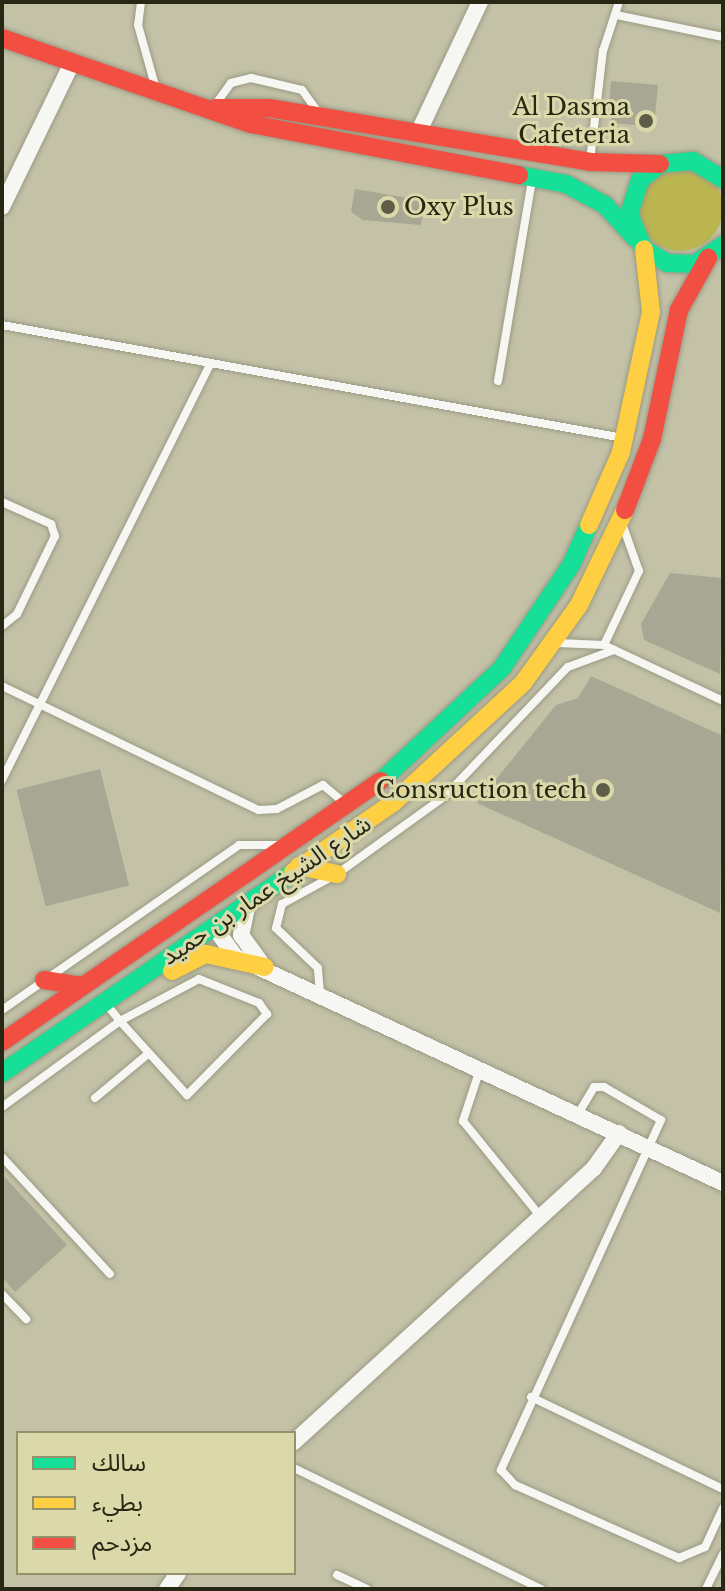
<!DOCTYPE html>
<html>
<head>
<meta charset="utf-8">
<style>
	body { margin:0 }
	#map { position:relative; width:725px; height:1591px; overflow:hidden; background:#c3c2a7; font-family:"Libre Baskerville","Noto Sans Arabic",serif }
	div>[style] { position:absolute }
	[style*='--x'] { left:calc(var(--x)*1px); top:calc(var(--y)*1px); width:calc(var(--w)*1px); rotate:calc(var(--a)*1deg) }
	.green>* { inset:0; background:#bbb550 }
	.round { border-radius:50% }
	.building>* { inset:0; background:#a8a793; transform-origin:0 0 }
	.roads { filter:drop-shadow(0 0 2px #9a9984) drop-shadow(0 0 2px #9a9984) }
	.lane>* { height:8px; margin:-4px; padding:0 4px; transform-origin:4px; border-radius:4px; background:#f6f6f2 }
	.street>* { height:16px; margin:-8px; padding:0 8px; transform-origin:8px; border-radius:8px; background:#f6f6f2 }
	.fast>* { height:18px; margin:-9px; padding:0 9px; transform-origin:9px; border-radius:9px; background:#16e098 }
	.slow>* { height:18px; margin:-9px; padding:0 9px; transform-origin:9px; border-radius:9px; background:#ffcf43 }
	.jam>* { height:18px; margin:-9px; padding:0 9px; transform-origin:9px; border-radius:9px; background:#f24e42 }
	.dots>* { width:22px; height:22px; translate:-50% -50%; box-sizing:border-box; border:4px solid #dbd9a9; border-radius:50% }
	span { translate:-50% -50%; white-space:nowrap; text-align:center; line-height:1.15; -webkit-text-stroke:6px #dbd9a9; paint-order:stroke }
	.poi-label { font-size:24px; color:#282714 }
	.right { translate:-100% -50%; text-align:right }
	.left { translate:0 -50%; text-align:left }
	.street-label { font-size:24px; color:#282714 }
	.frame { position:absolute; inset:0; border:4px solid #282714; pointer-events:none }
	.legend { position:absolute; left:16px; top:1431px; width:280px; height:144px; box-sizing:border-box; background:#dbd9a9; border:2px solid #93926d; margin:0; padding:10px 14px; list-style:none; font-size:24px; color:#282714 }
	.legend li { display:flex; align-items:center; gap:16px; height:40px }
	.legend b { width:40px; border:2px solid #93926d }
</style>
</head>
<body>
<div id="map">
	<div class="green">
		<i class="round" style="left:637px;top:165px;width:86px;height:86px"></i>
	</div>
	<div class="building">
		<i style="clip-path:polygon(611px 81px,658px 85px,654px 127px,614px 123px,608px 114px)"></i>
		<i style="clip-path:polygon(355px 189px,425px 201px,421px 225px,363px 220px,351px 212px)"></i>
		<i style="clip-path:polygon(670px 573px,723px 578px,720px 674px,644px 640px,641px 624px)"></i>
		<i style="clip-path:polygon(591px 676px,723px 736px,720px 913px,477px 803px,556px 705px,578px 698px)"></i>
		<i style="left:100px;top:769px;width:120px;height:86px;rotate:76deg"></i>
		<i style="clip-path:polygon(2px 1174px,67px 1245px,15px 1292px,2px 1277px)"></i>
	</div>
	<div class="roads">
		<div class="lane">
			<i style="--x:141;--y:2;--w:23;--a:97"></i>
			<i style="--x:138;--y:25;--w:66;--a:74.3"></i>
			<i style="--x:616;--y:15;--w:109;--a:11.6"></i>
			<i style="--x:215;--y:105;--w:27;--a:-54"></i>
			<i style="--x:231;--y:83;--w:21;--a:-14"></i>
			<i style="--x:251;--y:78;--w:52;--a:13.2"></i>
			<i style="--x:302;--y:90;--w:32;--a:54"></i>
			<i style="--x:590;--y:161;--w:111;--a:-83.3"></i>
			<i style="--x:603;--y:51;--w:52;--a:-71.9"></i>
			<i style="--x:2;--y:325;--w:631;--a:10.31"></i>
			<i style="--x:498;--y:381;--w:203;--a:-80.4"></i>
			<i style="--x:2;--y:502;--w:54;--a:24.2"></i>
			<i style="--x:51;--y:524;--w:13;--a:72"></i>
			<i style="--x:55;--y:536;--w:87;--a:116"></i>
			<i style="--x:17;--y:614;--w:19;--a:141"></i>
			<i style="--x:558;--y:643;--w:46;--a:2.5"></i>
			<i style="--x:604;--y:645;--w:132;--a:25.2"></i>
			<i style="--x:604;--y:645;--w:82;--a:-64.7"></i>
			<i style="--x:639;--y:571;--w:48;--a:-109.6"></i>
			<i style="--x:2;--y:686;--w:285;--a:25.8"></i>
			<i style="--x:259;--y:810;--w:18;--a:-3"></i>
			<i style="--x:277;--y:809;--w:52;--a:-27.6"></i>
			<i style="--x:323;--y:785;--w:30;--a:40"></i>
			<i style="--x:2;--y:780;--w:466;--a:-63.4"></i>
			<i style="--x:199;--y:979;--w:65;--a:21.8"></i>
			<i style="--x:259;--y:1003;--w:14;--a:54"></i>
			<i style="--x:267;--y:1014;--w:114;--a:134.6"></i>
			<i style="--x:187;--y:1095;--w:100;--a:-132.2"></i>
			<i style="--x:120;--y:1021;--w:89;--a:-28"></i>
			<i style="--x:320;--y:993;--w:25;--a:-95"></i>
			<i style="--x:318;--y:968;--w:58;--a:-136.4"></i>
			<i style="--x:276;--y:928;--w:25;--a:-76"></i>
			<i style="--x:282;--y:904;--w:63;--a:-28.6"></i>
			<i style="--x:337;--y:874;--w:133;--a:-35.8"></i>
			<i style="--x:445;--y:796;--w:178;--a:-46.4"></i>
			<i style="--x:568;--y:667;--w:49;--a:-20.3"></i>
			<i style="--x:2;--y:1010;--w:289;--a:-34.8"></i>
			<i style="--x:239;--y:845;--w:43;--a:0"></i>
			<i style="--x:480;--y:1069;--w:55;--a:108.1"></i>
			<i style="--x:463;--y:1121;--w:124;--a:50.9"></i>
			<i style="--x:95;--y:1098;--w:69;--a:-39.7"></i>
			<i style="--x:2;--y:1107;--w:146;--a:-36.1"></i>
			<i style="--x:120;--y:1021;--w:21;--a:-129"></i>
			<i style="--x:578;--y:1114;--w:31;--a:-59"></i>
			<i style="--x:594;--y:1087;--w:10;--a:0"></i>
			<i style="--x:604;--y:1087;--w:66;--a:30.1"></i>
			<i style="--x:661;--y:1120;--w:385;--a:114.6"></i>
			<i style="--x:501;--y:1470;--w:21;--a:47"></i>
			<i style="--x:515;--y:1485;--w:180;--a:24"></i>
			<i style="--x:679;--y:1558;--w:28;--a:-23"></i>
			<i style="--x:705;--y:1547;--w:43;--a:-65.2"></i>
			<i style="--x:2;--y:1157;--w:159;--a:47.3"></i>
			<i style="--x:2;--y:1294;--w:35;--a:46"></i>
			<i style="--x:531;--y:1397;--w:213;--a:25.6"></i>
			<i style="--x:294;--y:1468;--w:275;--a:26.1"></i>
			<i style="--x:337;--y:1575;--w:33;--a:25"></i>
			<i style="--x:706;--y:1589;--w:39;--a:-64"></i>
		</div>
		<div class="street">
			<i style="--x:419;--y:131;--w:143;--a:-64.7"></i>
			<i style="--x:2;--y:207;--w:156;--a:-64.1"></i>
			<i style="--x:248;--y:903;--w:33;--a:102"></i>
			<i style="--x:241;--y:935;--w:34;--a:54"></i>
			<i style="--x:214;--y:927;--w:37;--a:54"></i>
			<i style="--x:236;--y:957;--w:537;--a:24.89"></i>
			<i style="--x:294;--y:1442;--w:406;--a:-42.4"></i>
			<i style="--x:594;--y:1168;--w:43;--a:-54.5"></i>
			<i style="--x:167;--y:1589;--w:19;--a:-55"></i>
		</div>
		<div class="fast">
			<i style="--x:519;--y:175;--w:48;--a:10.8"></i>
			<i style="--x:566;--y:184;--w:44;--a:28.3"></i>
			<i style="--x:605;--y:205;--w:45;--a:47.7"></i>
			<i style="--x:723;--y:179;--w:35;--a:-149"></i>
			<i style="--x:693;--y:161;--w:33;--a:175"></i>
			<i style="--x:660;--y:164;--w:26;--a:141"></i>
			<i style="--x:640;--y:180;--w:36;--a:108"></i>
			<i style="--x:629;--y:214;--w:38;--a:67"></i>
			<i style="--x:644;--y:249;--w:27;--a:31"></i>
			<i style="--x:667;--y:263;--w:28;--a:2"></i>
			<i style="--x:695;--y:264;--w:34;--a:-34"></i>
			<i style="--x:381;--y:781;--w:166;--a:-43"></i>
			<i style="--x:502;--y:668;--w:124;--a:-56.2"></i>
			<i style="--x:571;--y:565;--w:44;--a:-65.8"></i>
			<i style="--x:2;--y:1073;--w:354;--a:-34.6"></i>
		</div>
		<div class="slow">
			<i style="--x:589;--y:525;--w:80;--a:-66.3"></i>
			<i style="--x:621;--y:452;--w:143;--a:-77.9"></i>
			<i style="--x:651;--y:312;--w:63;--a:-96.3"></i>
			<i style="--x:299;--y:866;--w:39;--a:12"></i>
			<i style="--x:293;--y:872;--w:123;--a:-34.7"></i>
			<i style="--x:394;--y:802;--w:176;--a:-42.7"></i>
			<i style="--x:523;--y:683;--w:96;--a:-54.3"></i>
			<i style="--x:579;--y:605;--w:106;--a:-64.2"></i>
			<i style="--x:172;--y:971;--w:38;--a:-27"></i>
			<i style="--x:206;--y:954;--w:60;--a:12.4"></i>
		</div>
		<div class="jam">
			<i style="--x:2;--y:38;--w:263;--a:19.1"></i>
			<i style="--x:251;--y:124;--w:273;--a:10.8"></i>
			<i style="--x:215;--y:108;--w:54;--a:0"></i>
			<i style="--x:269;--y:108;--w:326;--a:9.5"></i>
			<i style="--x:590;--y:162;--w:70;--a:1.6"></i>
			<i style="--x:625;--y:510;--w:76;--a:-69.2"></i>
			<i style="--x:652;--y:439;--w:132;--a:-78.2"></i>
			<i style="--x:679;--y:310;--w:60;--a:-60.9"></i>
			<i style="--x:44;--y:980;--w:38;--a:9"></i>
			<i style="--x:2;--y:1042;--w:460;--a:-34.6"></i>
		</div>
	</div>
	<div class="dots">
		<i style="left:646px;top:121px;background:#5e5d47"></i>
		<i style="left:388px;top:207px;background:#5e5d47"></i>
		<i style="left:603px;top:790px;background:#5e5d47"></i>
	</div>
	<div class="poi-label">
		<span class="right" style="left:630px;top:121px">Al Dasma<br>Cafeteria</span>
		<span class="left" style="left:404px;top:207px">Oxy Plus</span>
		<span class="right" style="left:587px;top:790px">Consruction tech</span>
	</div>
	<div class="street-label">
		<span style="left:266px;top:890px;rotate:-34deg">شارع الشيخ عمار بن حميد</span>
	</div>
	<div class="frame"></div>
	<ul class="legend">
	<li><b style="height:10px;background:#16e098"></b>سالك</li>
	<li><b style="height:10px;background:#ffcf43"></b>بطيء</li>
	<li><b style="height:10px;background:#f24e42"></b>مزدحم</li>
	</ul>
</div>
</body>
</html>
